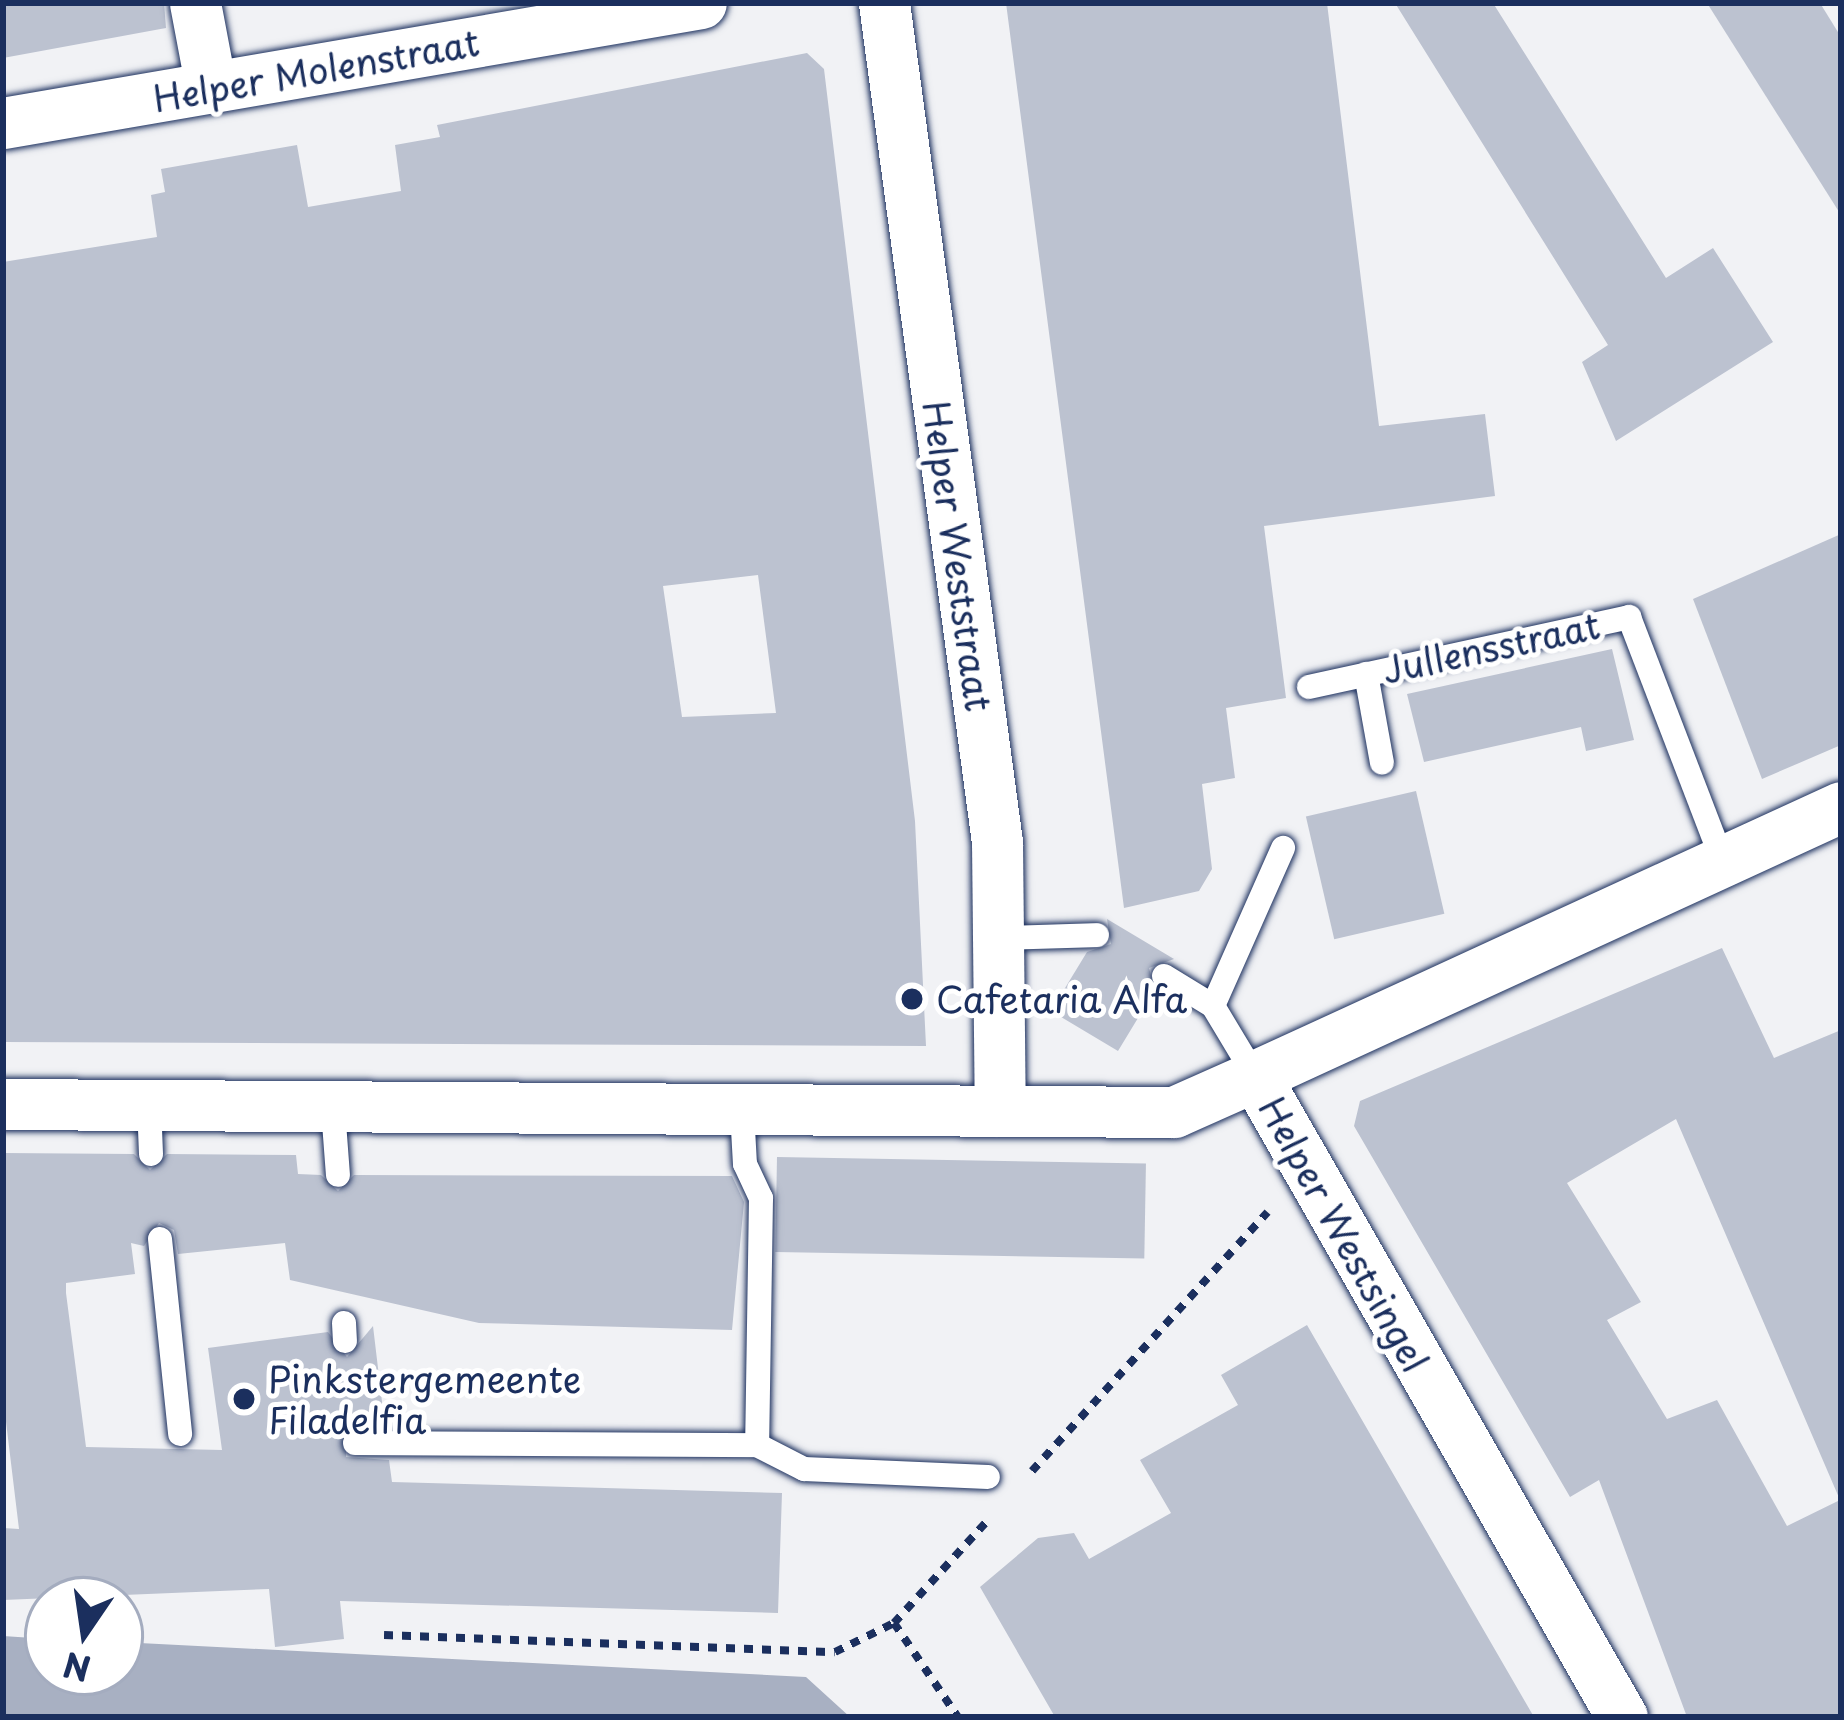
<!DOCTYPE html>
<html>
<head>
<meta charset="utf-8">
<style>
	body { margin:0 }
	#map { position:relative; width:1844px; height:1720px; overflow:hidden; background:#f1f2f5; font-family:"Playpen Sans",sans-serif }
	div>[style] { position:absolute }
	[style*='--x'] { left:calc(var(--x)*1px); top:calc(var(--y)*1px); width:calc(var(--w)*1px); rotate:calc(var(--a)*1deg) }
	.water>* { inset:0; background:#a8b0c2 }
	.building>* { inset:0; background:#bcc2d0; transform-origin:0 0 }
	.path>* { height:8px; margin-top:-4px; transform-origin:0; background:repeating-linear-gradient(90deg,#1b2f5e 0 9px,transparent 0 18px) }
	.roads { filter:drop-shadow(0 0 3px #1b2f5e) drop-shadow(0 0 3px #1b2f5e) }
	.lane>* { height:24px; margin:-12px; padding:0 12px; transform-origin:12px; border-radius:12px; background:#fff }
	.street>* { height:51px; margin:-25.5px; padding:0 25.5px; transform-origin:25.5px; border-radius:25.5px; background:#fff }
	.dots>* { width:33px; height:33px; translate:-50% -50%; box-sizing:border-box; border:6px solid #fff; border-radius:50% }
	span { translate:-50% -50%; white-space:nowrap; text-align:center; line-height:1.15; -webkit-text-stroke:10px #fff; paint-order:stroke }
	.street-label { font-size:36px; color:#1b2f5e }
	.poi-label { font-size:36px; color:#1b2f5e }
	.left { translate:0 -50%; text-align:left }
	.frame { position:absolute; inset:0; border:6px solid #1b2f5e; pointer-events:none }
	.north { position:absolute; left:24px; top:1576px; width:120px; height:120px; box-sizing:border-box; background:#fff; border:3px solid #a4acbf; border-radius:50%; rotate:193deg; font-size:33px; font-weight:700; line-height:48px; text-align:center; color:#1b2f5e }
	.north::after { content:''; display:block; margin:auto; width:42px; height:54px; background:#1b2f5e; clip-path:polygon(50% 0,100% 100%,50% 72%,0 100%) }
</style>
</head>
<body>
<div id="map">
	<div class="water">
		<i style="clip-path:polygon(3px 1636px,48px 1639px,48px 1672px,120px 1672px,120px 1642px,806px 1677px,850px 1717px,3px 1717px)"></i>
	</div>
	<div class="building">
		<i style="clip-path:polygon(3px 3px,164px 3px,166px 28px,3px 58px)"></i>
		<i style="clip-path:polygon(1006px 3px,1327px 3px,1379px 426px,1485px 414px,1495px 496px,1264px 526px,1286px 698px,1226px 708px,1235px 778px,1202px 784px,1212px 869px,1199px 891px,1124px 908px)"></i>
		<i style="clip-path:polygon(1395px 3px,1493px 3px,1666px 278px,1713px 248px,1773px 342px,1616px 441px,1582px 362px,1608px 345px)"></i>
		<i style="clip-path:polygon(1707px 3px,1820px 3px,1841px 37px,1841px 215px)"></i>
		<i style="clip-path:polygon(evenodd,807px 53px,824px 69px,915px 821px,926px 1046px,3px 1042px,3px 262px,157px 237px,151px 195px,165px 192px,161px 169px,297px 145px,308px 207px,401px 191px,395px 145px,440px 137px,437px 125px,807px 53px,758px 575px,776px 713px,682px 717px,663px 586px,758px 575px)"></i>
		<i style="clip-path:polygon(1841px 534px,1841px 745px,1762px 779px,1693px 599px)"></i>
		<i style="clip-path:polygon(1612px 649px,1634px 740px,1586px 751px,1581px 727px,1424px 762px,1407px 694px)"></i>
		<i style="left:1416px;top:791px;width:126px;height:113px;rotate:77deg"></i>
		<i style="clip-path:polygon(1107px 919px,1174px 959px,1149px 968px,1155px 990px,1118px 1051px,1051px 1011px,1087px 952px,1111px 944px)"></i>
		<i style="clip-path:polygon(evenodd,1722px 948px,1774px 1058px,1841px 1030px,1841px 1717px,1687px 1717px,1599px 1480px,1570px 1497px,1354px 1126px,1360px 1101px,1722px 948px,1676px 1119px,1840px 1500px,1787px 1526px,1717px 1400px,1667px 1419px,1607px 1320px,1641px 1302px,1567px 1183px,1676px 1119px)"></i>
		<i style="clip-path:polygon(3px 1153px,134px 1154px,150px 1170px,167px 1154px,296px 1155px,298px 1174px,321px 1175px,338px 1191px,354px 1175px,732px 1176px,744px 1202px,732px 1330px,479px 1323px,290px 1280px,285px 1243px,178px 1254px,174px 1230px,159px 1223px,144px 1246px,131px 1243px,135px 1274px,66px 1283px,66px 1293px,86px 1447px,222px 1450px,208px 1348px,328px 1332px,347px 1357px,373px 1326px,385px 1427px,346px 1429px,346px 1457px,389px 1460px,392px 1482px,782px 1493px,778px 1613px,340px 1601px,344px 1639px,275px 1647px,269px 1589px,3px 1600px,3px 1528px,19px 1529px,3px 1397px)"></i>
		<i style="left:777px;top:1157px;width:369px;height:95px;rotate:1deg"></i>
		<i style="clip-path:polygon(1307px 1325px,1534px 1717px,1055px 1717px,980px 1587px,1038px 1538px,1074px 1533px,1089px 1559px,1171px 1513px,1140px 1460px,1238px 1405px,1221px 1375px)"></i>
	</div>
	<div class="path">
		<i style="--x:1032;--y:1471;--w:350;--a:-47.7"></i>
		<i style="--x:894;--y:1623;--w:114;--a:55.8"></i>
		<i style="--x:384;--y:1635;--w:451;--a:2.2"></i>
		<i style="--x:835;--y:1652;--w:66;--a:-26.2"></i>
		<i style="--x:894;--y:1623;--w:142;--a:-47.6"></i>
	</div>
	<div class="roads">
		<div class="lane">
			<i style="--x:1366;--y:674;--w:90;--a:79.8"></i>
			<i style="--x:1309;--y:687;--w:328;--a:-12.3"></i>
			<i style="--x:1629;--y:617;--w:262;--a:69"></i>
			<i style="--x:1003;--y:938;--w:94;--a:-1.8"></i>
			<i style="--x:1164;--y:976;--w:57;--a:31.5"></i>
			<i style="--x:1213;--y:1006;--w:82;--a:59"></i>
			<i style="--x:1213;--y:1006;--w:173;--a:-66.1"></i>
			<i style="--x:149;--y:1104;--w:50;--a:87.7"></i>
			<i style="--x:333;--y:1109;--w:66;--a:85.7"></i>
			<i style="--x:742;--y:1111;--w:53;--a:86.8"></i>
			<i style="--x:745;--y:1164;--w:38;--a:65"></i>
			<i style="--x:761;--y:1198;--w:247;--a:90.9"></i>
			<i style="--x:160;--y:1239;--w:196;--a:84.1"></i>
			<i style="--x:344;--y:1323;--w:18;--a:87"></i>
			<i style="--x:355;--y:1443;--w:402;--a:0.3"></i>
			<i style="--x:757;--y:1445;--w:53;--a:27.1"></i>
			<i style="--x:804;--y:1469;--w:184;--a:2.5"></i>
		</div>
		<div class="street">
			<i style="--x:195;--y:3;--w:86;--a:79.3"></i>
			<i style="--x:884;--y:3;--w:847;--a:82.33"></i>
			<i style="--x:997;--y:842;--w:269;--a:89.4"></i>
			<i style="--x:3;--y:123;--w:708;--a:-9.75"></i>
			<i style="--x:1255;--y:1076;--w:645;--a:-24.66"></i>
			<i style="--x:3;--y:1104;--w:1171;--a:0.39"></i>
			<i style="--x:1174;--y:1112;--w:89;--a:-24"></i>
			<i style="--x:1255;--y:1076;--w:739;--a:60.21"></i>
		</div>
	</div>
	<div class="dots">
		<i style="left:912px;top:999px;background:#1b2f5e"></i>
		<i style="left:244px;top:1399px;background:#1b2f5e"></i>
	</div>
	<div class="street-label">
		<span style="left:316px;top:70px;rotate:-10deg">Helper Molenstraat</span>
		<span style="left:958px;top:556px;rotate:82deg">Helper Weststraat</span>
		<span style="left:1491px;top:647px;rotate:-12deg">Jullensstraat</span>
		<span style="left:1344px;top:1234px;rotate:61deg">Helper Westsingel</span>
	</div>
	<div class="poi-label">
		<span class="left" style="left:936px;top:999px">Cafetaria Alfa</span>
		<span class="left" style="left:268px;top:1399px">Pinkstergemeente<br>Filadelfia</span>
	</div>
	<div class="frame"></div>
	<div class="north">N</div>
</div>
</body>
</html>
